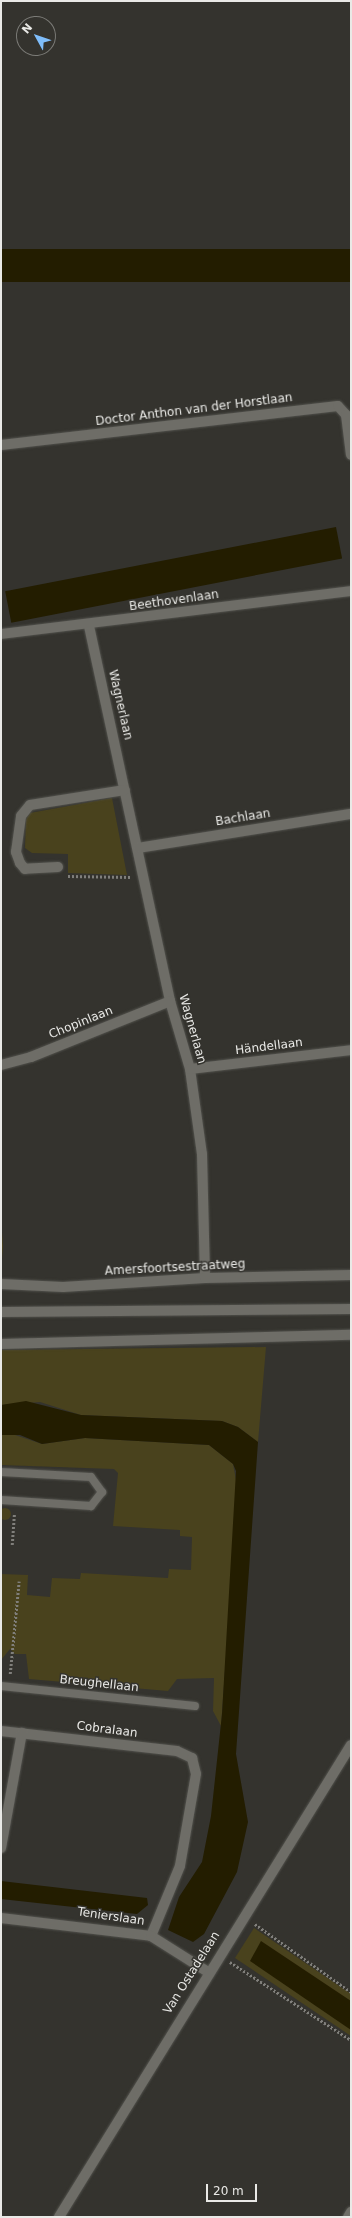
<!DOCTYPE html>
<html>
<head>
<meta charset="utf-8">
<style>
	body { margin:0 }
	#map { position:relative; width:352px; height:2218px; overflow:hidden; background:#34332e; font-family:"DejaVu Sans",sans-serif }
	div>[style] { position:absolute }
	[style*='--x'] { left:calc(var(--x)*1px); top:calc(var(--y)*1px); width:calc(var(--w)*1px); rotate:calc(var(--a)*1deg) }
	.green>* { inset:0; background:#49421d }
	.round { border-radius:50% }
	.water>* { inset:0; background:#231d00; transform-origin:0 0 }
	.path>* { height:2.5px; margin-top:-1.25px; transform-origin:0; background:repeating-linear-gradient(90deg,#807f7b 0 2px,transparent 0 4px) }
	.roads { filter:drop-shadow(0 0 1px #51514c) drop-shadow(0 0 1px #51514c) }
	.lane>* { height:8px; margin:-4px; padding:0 4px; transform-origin:4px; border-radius:4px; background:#6e6d67 }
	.street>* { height:10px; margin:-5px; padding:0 5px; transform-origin:5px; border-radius:5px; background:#6e6d67 }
	.secondary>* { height:10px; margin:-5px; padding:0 5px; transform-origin:5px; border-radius:5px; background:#6e6d67 }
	span { translate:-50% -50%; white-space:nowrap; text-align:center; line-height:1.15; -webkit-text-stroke:3px #34332e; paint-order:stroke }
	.street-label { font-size:12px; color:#e9e9e6 }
	.frame { position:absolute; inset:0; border:2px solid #e9e9e6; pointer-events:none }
	.north { position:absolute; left:16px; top:16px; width:40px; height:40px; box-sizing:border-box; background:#34332e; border:1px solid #7c7c78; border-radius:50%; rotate:310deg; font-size:11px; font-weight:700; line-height:16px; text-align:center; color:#e9e9e6 }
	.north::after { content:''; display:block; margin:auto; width:14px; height:18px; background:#7fbdfa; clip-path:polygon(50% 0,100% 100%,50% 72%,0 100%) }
	.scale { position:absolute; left:206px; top:2184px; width:51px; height:18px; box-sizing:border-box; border:2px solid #e9e9e6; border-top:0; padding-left:5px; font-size:12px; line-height:14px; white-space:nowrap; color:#e9e9e6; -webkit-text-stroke:3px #34332e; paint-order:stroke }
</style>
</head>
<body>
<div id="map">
	<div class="green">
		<i style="clip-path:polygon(112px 798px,127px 875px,68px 873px,68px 854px,32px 853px,25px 848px,26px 819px,30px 813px)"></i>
		<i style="clip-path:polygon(1px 1219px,3px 1246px,1px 1271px)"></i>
		<i style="clip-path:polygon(266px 1347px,258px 1442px,238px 1427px,222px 1421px,81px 1415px,40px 1402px,1px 1405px,1px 1350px)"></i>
		<i style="clip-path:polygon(6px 1432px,42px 1444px,85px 1438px,209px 1445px,233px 1464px,238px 1491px,221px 1726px,213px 1711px,214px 1678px,177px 1679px,168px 1691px,29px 1679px,26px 1654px,15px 1654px,10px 1649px,1px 1660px,1px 1574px,28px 1575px,27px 1595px,50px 1597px,52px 1578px,80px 1579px,81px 1573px,168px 1578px,169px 1569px,191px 1570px,192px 1537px,180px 1536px,180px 1530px,113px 1526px,118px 1473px,114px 1469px,1px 1465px,1px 1435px)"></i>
		<i class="round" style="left:-1px;top:1508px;width:12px;height:12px"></i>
		<i style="clip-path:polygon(254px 1928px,351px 1994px,351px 2036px,235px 1958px)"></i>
	</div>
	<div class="water">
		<i style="left:351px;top:249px;width:33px;height:352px;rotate:90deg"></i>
		<i style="left:336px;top:527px;width:32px;height:337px;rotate:79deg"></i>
		<i style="clip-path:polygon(26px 1401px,81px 1415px,222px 1421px,238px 1427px,258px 1442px,236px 1754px,248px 1822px,237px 1872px,204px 1934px,193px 1942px,168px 1930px,179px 1897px,202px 1862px,211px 1816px,222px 1714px,236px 1471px,233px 1464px,209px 1445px,85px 1438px,42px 1444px,20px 1435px,1px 1435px,1px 1405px)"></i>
		<i style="clip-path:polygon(1px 1881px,147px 1898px,148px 1905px,137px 1914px,1px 1899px)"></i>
		<i style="clip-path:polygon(261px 1941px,351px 2001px,351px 2030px,250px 1961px)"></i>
	</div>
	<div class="path">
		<i style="--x:68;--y:876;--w:63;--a:0.9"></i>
		<i style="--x:12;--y:1545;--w:32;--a:-86"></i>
		<i style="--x:10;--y:1674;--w:93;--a:-84.5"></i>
		<i style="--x:255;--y:1924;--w:118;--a:35.3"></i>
		<i style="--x:230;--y:1962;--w:144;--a:32.8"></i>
	</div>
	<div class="roads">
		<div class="lane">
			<i style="--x:1;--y:1472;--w:90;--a:3.2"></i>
			<i style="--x:91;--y:1477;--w:19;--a:54"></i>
			<i style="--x:102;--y:1492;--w:18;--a:128"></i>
			<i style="--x:91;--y:1506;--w:90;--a:-176.2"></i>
			<i style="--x:1;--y:1686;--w:195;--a:5.9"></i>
		</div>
		<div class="street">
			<i style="--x:1;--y:445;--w:339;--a:-6.6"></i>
			<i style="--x:338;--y:406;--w:12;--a:48"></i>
			<i style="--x:346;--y:415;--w:40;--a:82.9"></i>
			<i style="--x:89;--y:626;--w:384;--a:77.8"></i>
			<i style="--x:170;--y:1001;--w:71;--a:73.6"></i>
			<i style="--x:190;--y:1069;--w:86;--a:82"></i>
			<i style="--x:202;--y:1154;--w:124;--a:88.6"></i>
			<i style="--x:1;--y:634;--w:353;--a:-7"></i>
			<i style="--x:138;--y:848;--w:216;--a:-9.1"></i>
			<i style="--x:58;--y:867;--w:33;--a:177"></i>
			<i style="--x:25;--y:869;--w:8;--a:-130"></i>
			<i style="--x:20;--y:863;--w:12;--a:-110"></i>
			<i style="--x:16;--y:852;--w:36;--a:-82"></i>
			<i style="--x:21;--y:816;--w:14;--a:-51"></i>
			<i style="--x:30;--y:805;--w:96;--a:-9"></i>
			<i style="--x:1;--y:1065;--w:31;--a:-15"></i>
			<i style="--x:31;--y:1057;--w:150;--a:-21.9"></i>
			<i style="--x:190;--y:1069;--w:162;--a:-6.7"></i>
			<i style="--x:1;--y:1284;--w:62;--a:2.8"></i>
			<i style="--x:63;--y:1287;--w:142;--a:-3.6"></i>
			<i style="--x:205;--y:1278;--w:146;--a:-1.2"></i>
			<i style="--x:1;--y:1344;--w:350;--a:-1.5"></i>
			<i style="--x:1;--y:1731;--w:177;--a:6.5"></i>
			<i style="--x:177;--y:1751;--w:17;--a:25"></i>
			<i style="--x:192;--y:1758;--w:16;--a:76"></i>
			<i style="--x:196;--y:1774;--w:93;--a:99.9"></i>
			<i style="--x:180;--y:1866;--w:76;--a:112.5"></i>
			<i style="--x:1;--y:1848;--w:117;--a:-79.7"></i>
			<i style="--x:1;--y:1918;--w:151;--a:6.8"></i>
			<i style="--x:151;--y:1936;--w:67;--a:32.3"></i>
			<i style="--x:59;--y:2217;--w:555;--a:-58.26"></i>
			<i style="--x:348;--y:2217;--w:6;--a:-59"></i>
		</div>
		<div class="secondary">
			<i style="--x:1;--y:1312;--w:350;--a:-0.5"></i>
		</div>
	</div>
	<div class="street-label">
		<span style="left:194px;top:410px;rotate:-7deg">Doctor Anthon van der Horstlaan</span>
		<span style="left:174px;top:601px;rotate:-8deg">Beethovenlaan</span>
		<span style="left:120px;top:705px;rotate:77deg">Wagnerlaan</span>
		<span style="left:243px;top:818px;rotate:-9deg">Bachlaan</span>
		<span style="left:81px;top:1023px;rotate:-22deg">Chopinlaan</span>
		<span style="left:192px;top:1029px;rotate:74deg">Wagnerlaan</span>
		<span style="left:269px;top:1047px;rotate:-7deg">Händellaan</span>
		<span style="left:175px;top:1268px;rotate:-3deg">Amersfoortsestraatweg</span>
		<span style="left:99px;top:1684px;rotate:6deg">Breughellaan</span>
		<span style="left:107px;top:1730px;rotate:7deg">Cobralaan</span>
		<span style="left:111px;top:1917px;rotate:8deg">Tenierslaan</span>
		<span style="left:192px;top:1973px;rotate:-58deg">Van Ostadelaan</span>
	</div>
	<div class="frame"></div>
	<div class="north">N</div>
	<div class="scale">20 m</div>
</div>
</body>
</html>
